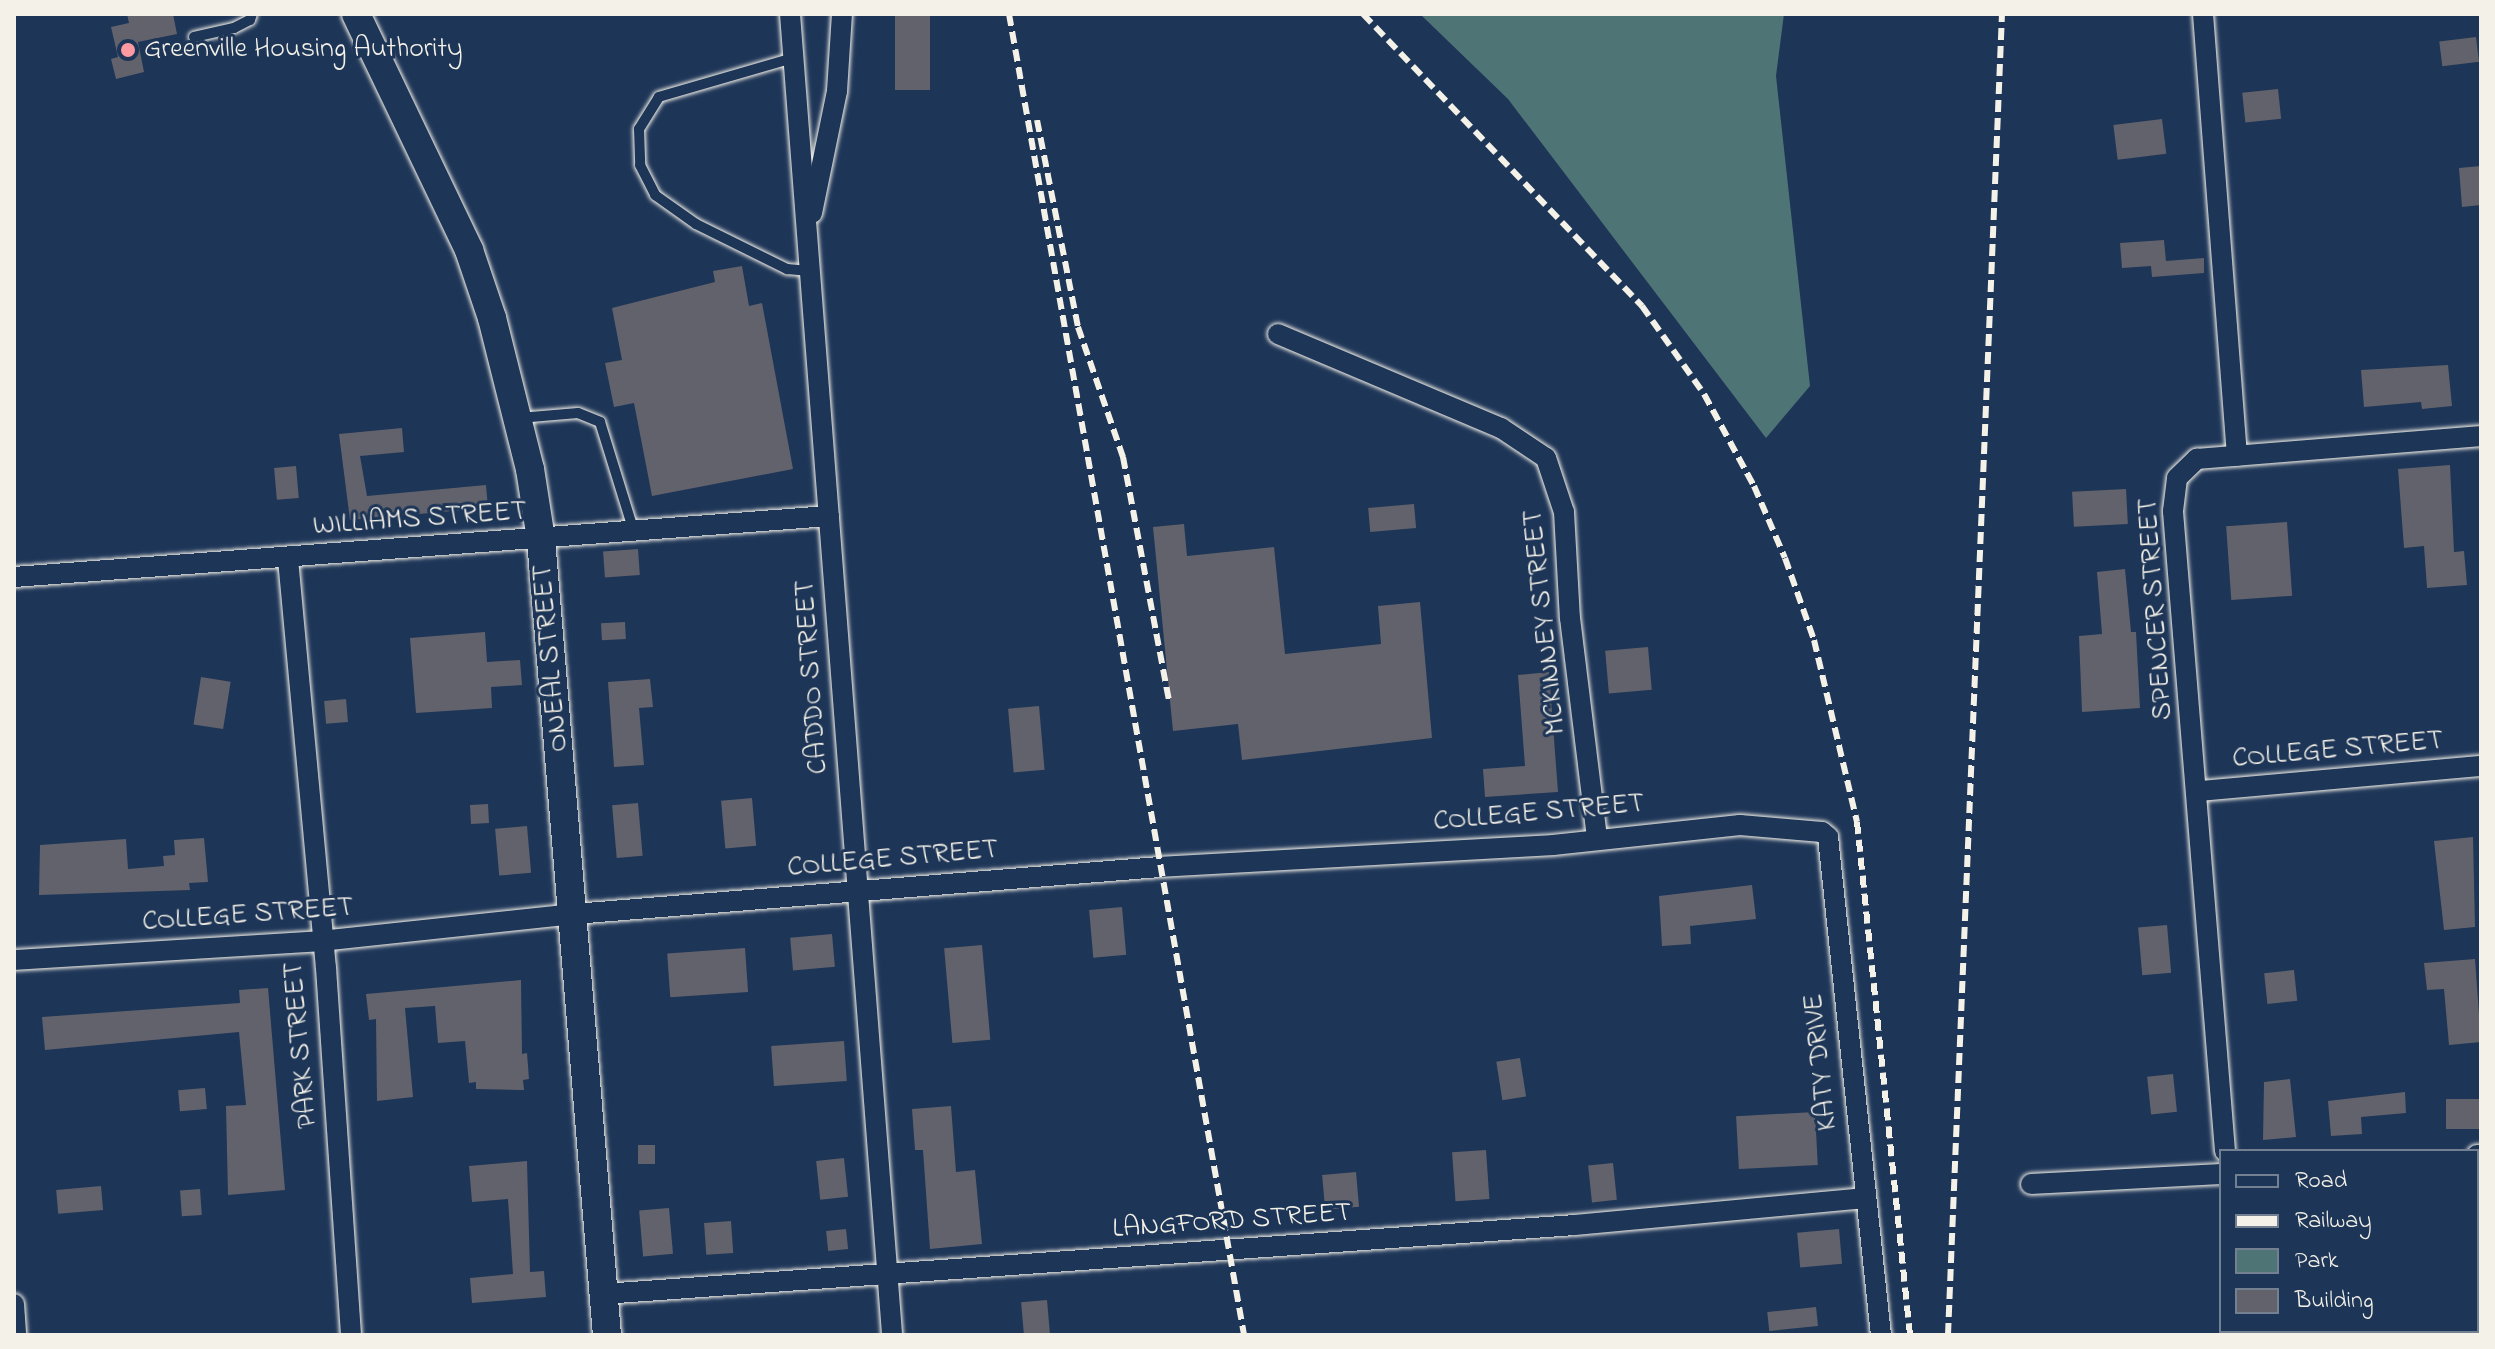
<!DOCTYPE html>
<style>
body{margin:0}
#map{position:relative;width:2495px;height:1349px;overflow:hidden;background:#1d3557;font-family:"Indie Flower",sans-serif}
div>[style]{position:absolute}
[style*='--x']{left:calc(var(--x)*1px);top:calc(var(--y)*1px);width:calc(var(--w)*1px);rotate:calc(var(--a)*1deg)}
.green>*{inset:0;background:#4f7475}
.building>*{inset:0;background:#62626c;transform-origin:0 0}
.roads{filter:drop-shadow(0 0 2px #f4f1e8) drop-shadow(0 0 2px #f4f1e8)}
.lane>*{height:10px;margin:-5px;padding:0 5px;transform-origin:5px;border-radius:5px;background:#1d3557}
.street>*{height:20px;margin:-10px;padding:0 10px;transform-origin:10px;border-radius:10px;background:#1d3557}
.secondary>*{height:28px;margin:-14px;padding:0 14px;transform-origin:14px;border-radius:14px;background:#1d3557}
.rail>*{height:6px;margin-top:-3px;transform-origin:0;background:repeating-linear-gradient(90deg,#f4f1e8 0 12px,transparent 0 18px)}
.dots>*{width:22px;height:22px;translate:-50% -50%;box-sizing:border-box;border:4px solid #1d3557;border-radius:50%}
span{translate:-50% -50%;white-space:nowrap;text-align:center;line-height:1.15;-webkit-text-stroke:6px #1d3557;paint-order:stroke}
.poi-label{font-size:28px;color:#f4f1e8}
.left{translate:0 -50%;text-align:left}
.street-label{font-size:28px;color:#f4f1e8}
.frame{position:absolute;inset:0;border:16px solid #f4f1e8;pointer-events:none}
.legend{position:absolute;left:2219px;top:1149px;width:260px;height:184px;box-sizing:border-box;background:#1d3557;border:2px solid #738091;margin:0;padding:10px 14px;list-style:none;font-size:24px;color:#f4f1e8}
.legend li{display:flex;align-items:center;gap:16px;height:40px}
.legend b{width:40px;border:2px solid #738091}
</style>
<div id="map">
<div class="green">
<i style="clip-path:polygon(1420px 14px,1784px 14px,1776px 76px,1810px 386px,1766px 438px,1508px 99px)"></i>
</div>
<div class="building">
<i style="clip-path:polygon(127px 14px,173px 14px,177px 34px,138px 42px,144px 72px,116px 79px,111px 59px,118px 57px,111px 27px,129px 23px)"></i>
<i style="left:895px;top:14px;width:35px;height:76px"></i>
<i style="left:2476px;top:37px;width:25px;height:37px;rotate:83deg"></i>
<i style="left:2278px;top:89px;width:30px;height:36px;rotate:84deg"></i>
<i style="left:2162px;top:119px;width:35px;height:49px;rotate:83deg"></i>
<i style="clip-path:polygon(2481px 166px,2481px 205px,2462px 207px,2459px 168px)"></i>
<i style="clip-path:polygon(2164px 240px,2166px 261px,2204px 258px,2204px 273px,2152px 277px,2151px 266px,2122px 268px,2120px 243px)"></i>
<i style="clip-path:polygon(742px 266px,749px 306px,762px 303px,793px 469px,652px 496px,634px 403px,614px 407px,605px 363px,622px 360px,612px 308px,715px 282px,713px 271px)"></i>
<i style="clip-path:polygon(2448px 365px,2452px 406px,2422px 409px,2421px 402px,2364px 407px,2361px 370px)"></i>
<i style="clip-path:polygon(402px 428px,404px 452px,360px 456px,367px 496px,486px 485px,488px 508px,350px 520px,339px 434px)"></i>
<i style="clip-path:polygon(2450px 465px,2454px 552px,2464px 551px,2467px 585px,2427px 588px,2424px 546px,2404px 548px,2398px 469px)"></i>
<i style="left:296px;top:466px;width:32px;height:22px;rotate:85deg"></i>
<i style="left:2126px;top:489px;width:35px;height:54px;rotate:87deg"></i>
<i style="left:1414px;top:504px;width:24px;height:46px;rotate:85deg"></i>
<i style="left:2287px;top:522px;width:74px;height:61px;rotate:86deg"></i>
<i style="clip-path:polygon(1184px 524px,1187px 556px,1274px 547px,1285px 654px,1381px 644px,1378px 606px,1420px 602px,1432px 738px,1242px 760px,1238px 724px,1173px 731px,1153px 527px)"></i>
<i style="left:638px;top:549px;width:26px;height:35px;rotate:86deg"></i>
<i style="clip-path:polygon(2125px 569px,2131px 632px,2136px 632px,2140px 708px,2082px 712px,2079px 636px,2102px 634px,2097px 572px)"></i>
<i style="left:625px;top:622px;width:17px;height:24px;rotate:87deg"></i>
<i style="clip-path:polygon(485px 632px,487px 662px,520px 660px,522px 685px,491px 687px,492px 708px,416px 713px,410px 638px)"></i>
<i style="left:1648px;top:647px;width:43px;height:43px;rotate:85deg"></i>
<i style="clip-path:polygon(1549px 672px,1558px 792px,1485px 797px,1483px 769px,1525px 766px,1518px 675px)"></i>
<i style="left:201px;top:677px;width:30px;height:48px;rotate:9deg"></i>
<i style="clip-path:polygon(650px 679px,653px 707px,639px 708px,644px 765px,614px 767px,608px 682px)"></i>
<i style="left:346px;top:699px;width:23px;height:22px;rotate:85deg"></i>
<i style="left:1039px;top:706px;width:64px;height:31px;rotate:85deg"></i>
<i style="left:752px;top:798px;width:48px;height:31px;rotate:85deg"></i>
<i style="left:638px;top:803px;width:53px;height:26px;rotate:85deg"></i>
<i style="left:488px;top:804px;width:19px;height:18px;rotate:87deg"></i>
<i style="left:527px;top:826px;width:47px;height:32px;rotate:85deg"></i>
<i style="clip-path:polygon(2473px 837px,2475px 927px,2444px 930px,2434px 841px)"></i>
<i style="clip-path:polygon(204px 838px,208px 882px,189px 883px,190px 890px,39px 895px,40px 845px,126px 839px,128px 869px,164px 866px,163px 856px,175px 855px,174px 840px)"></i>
<i style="clip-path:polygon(1752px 885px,1756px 919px,1690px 926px,1691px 944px,1662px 946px,1659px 896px)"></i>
<i style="left:1122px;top:907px;width:48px;height:33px;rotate:85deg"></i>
<i style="left:2167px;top:925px;width:48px;height:29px;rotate:85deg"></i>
<i style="left:832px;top:934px;width:33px;height:42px;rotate:85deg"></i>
<i style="left:982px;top:945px;width:95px;height:38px;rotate:85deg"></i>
<i style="left:745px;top:948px;width:44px;height:78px;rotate:86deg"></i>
<i style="clip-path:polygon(2475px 959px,2481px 1042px,2449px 1045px,2444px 989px,2427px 990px,2424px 963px)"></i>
<i style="left:2294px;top:970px;width:31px;height:30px;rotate:84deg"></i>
<i style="clip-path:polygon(521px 980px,522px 1054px,527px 1053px,529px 1079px,523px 1080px,524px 1090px,476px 1089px,476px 1082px,469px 1083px,465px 1041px,438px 1043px,435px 1006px,405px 1008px,413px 1097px,377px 1101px,376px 1019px,369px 1020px,366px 994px)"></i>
<i style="clip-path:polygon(268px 988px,285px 1190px,228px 1195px,226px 1106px,246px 1105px,239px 1032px,45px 1050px,42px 1017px,240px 1003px,239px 990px)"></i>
<i style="left:844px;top:1041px;width:40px;height:73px;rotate:86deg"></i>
<i style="left:1520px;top:1058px;width:39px;height:24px;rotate:81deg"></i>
<i style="left:2173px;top:1074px;width:38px;height:26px;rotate:84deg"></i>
<i style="clip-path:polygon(2290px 1079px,2296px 1137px,2263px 1140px,2264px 1082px)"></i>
<i style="left:205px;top:1088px;width:21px;height:27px;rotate:85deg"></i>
<i style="clip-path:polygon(2405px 1092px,2406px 1113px,2361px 1117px,2362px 1134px,2331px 1136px,2328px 1101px)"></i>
<i style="left:2481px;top:1099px;width:30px;height:35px;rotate:90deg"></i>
<i style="clip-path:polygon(951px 1106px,956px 1172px,975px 1170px,982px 1244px,930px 1249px,923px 1150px,915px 1150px,912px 1109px)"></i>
<i style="left:1815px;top:1112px;width:53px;height:79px;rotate:87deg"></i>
<i style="left:638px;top:1145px;width:17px;height:19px"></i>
<i style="left:1486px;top:1150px;width:49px;height:34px;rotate:86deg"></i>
<i style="left:844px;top:1158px;width:39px;height:28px;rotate:84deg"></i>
<i style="clip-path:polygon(527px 1161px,530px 1272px,544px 1271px,546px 1297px,472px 1303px,470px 1278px,513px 1274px,508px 1199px,472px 1202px,469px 1166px)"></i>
<i style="left:1613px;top:1163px;width:37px;height:25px;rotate:84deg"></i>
<i style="left:1356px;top:1172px;width:35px;height:34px;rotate:85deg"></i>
<i style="left:101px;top:1186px;width:24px;height:45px;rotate:85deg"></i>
<i style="left:200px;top:1189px;width:26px;height:20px;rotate:86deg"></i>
<i style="left:669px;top:1208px;width:46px;height:30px;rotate:85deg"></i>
<i style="left:731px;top:1221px;width:32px;height:27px;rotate:86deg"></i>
<i style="left:846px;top:1229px;width:20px;height:20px;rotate:84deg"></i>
<i style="left:1839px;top:1229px;width:35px;height:42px;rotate:85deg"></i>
<i style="left:1047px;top:1300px;width:35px;height:26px;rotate:85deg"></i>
<i style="left:1816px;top:1307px;width:19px;height:49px;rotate:84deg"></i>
</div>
<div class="roads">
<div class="lane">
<i style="--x:194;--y:37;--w:41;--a:-12.7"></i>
<i style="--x:234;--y:28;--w:18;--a:-27"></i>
<i style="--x:250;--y:20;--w:6;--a:-72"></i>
<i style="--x:793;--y:58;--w:140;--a:163.8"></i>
<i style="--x:659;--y:97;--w:38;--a:122"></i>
<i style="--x:639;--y:129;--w:36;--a:88"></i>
<i style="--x:640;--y:165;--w:34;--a:63"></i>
<i style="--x:655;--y:195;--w:50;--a:35.3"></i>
<i style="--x:696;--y:224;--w:102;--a:26.3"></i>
<i style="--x:787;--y:269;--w:23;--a:5"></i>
<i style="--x:519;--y:418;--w:59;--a:-4.8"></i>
<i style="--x:578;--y:413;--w:24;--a:22"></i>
<i style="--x:600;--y:422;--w:115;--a:72.8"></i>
</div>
<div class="street">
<i style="--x:790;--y:14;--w:1325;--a:85.58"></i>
<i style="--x:2203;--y:14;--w:443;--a:85.6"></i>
<i style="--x:812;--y:213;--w:125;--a:-78.4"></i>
<i style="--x:837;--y:91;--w:77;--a:-86.3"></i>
<i style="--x:1278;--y:334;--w:242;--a:22.9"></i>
<i style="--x:1501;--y:428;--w:54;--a:33.7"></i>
<i style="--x:1546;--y:458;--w:57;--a:71.6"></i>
<i style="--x:1564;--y:512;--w:106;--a:86.8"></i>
<i style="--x:1570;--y:618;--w:223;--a:83"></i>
<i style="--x:288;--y:559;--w:411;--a:84.7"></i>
<i style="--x:326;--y:968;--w:368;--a:86.1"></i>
<i style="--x:14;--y:577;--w:817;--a:-4.28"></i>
<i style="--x:2200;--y:791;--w:282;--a:-5.1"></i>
<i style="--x:14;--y:960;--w:308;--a:-3.5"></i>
<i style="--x:321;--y:941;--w:254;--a:-6.1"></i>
<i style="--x:574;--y:914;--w:587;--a:-4.59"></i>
<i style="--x:1159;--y:867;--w:395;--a:-3.2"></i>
<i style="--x:1553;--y:845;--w:188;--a:-6.1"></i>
<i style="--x:1740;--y:825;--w:82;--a:4.9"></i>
<i style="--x:1822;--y:832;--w:8;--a:40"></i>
<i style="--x:1828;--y:837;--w:501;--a:83.93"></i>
<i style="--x:2225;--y:1151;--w:642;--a:-94.65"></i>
<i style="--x:2173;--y:511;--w:33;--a:-83"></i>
<i style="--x:2177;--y:478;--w:28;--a:-44"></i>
<i style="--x:2197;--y:459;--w:285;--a:-4.6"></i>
<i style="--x:2477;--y:1155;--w:4;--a:0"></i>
<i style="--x:2031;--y:1184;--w:190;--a:-3"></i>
<i style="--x:603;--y:1294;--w:973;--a:-4.06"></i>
<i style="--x:1574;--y:1225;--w:291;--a:-5.3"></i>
<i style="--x:14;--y:1304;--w:31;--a:86"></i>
<i style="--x:2336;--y:1331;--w:4;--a:90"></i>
</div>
<div class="secondary">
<i style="--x:356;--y:14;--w:262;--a:64.4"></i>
<i style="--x:469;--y:250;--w:72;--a:71.3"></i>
<i style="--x:492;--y:318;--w:156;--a:75.9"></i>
<i style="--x:530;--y:469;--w:71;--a:81.1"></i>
<i style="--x:541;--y:539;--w:799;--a:85.26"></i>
</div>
</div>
<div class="rail">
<i style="--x:1009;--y:14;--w:1342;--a:79.91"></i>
<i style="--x:1363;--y:14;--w:404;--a:46.3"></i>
<i style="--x:1642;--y:306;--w:108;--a:54.8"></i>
<i style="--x:1704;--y:394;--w:105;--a:61.5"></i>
<i style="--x:1754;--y:486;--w:78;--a:66.7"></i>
<i style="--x:1785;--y:558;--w:87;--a:70.5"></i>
<i style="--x:1814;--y:640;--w:187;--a:76.7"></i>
<i style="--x:1857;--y:822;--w:516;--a:84.1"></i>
<i style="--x:1037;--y:120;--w:211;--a:78.8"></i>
<i style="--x:1078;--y:327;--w:138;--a:70.9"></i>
<i style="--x:1123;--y:457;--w:247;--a:79.3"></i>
<i style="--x:1948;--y:1335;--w:1322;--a:-87.66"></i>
</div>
<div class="dots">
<i style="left:128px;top:50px;background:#ff9aa2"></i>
</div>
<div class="poi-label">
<span class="left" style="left:144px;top:50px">Greenville Housing Authority</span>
</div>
<div class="street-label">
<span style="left:420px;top:520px;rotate:-4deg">WILLIAMS STREET</span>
<span style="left:2157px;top:609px;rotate:-94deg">SPENCER STREET</span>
<span style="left:1546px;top:622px;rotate:-96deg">MCKINNEY STREET</span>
<span style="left:552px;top:658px;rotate:-95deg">ONEAL STREET</span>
<span style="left:813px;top:677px;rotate:-94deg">CADDO STREET</span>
<span style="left:2338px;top:751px;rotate:-5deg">COLLEGE STREET</span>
<span style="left:1539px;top:814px;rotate:-5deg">COLLEGE STREET</span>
<span style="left:893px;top:860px;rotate:-5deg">COLLEGE STREET</span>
<span style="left:248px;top:916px;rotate:-4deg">COLLEGE STREET</span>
<span style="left:302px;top:1045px;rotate:-95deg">PARK STREET</span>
<span style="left:1822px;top:1062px;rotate:-96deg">KATY DRIVE</span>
<span style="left:1232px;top:1222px;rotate:-4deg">LANGFORD STREET</span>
</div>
<div class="frame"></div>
<ul class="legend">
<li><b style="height:10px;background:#1d3557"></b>Road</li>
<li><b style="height:10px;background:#f4f1e8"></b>Railway</li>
<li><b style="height:22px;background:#4f7475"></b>Park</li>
<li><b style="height:22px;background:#62626c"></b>Building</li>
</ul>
</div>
